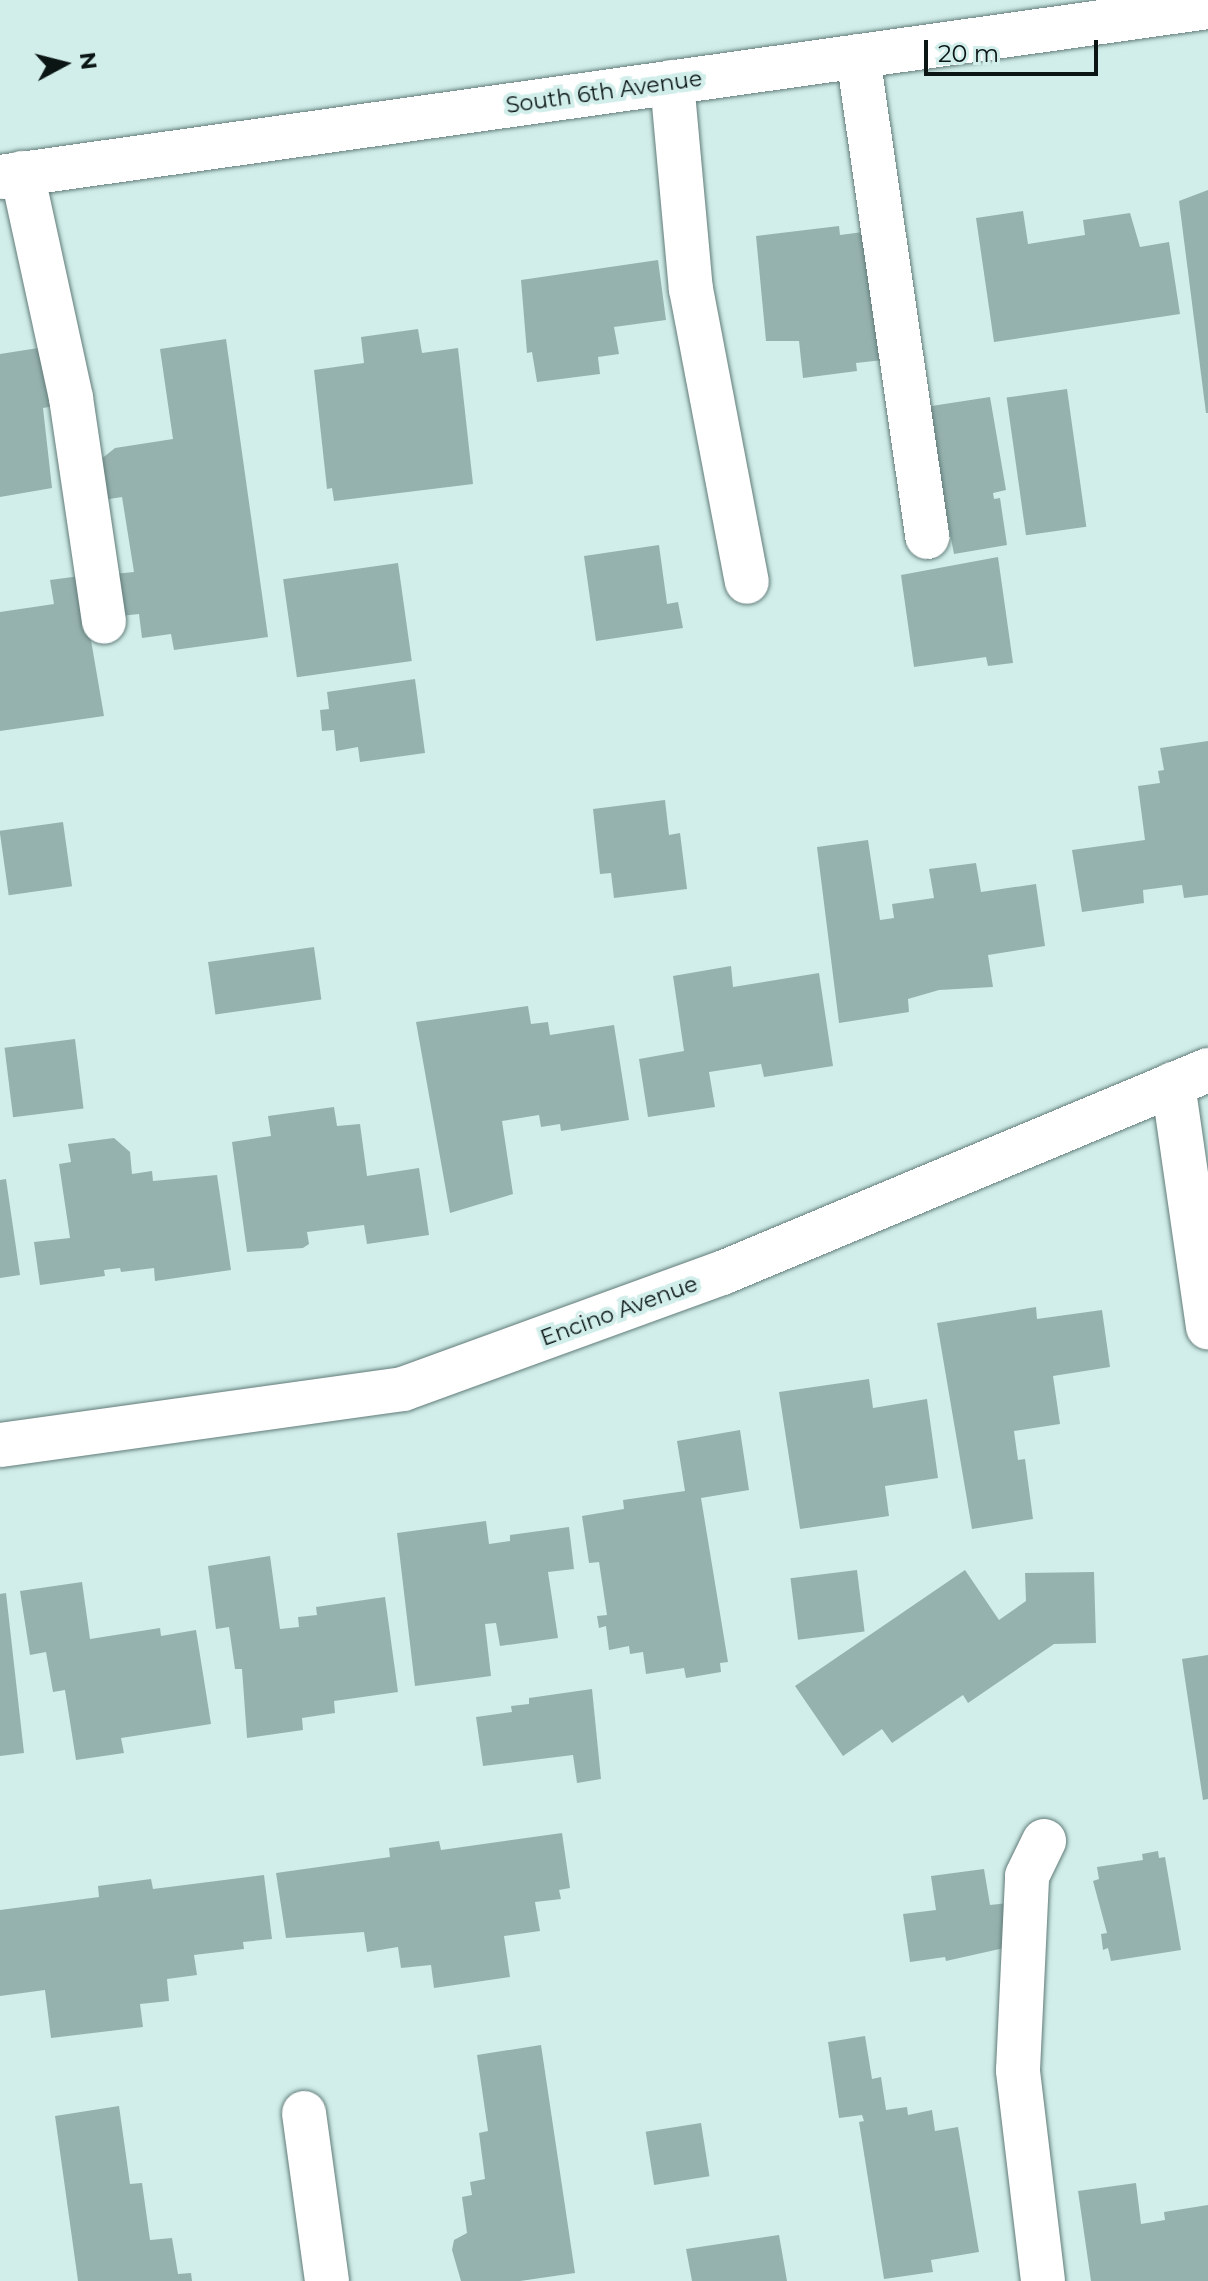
<!DOCTYPE html>
<style>
body{margin:0}
#map{position:relative;width:1208px;height:2281px;overflow:hidden;background:#d1eeea;font-family:Montserrat,sans-serif}
div>[style]{position:absolute}
[style*='--x']{left:calc(var(--x)*1px);top:calc(var(--y)*1px);width:calc(var(--w)*1px);rotate:calc(var(--a)*1deg)}
.building>*{inset:0;background:#96b2af;transform-origin:0 0}
.roads{filter:drop-shadow(0 0 2px #627c79) drop-shadow(0 0 2px #627c79)}
.minor>*{height:44px;margin:-22px;padding:0 22px;transform-origin:22px;border-radius:22px;background:#fff}
span{translate:-50% -50%;white-space:nowrap;text-align:center;line-height:1.15;-webkit-text-stroke:8px #d1eeea;paint-order:stroke}
.street-label{font-size:22px;color:#0a1514}
.north{position:absolute;left:24px;top:24px;width:80px;height:80px;-webkit-text-stroke:6px #d1eeea;paint-order:stroke;rotate:83deg;font-size:22px;font-weight:700;line-height:32px;text-align:center;color:#0a1514}
.north::after{content:'';display:block;margin:auto;width:28px;height:36px;background:#0a1514;clip-path:polygon(50% 0,100% 100%,50% 72%,0 100%)}
.scale{position:absolute;left:924px;top:40px;width:174px;height:36px;box-sizing:border-box;border:4px solid #0a1514;border-top:0;padding-left:10px;font-size:24px;line-height:28px;white-space:nowrap;color:#0a1514;-webkit-text-stroke:6px #d1eeea;paint-order:stroke}
</style>
<div id="map">
<div class="building">
<i style="clip-path:polygon(1208px 190px,1208px 413px,1206px 413px,1179px 201px)"></i>
<i style="clip-path:polygon(1023px 211px,1028px 244px,1085px 235px,1083px 220px,1130px 213px,1140px 247px,1169px 242px,1180px 314px,994px 342px,976px 218px)"></i>
<i style="clip-path:polygon(839px 226px,840px 235px,863px 232px,883px 360px,856px 363px,857px 371px,803px 378px,799px 341px,766px 341px,756px 236px)"></i>
<i style="clip-path:polygon(658px 260px,666px 320px,614px 327px,619px 354px,598px 357px,600px 374px,537px 382px,532px 352px,527px 353px,521px 280px)"></i>
<i style="clip-path:polygon(418px 329px,422px 353px,458px 348px,473px 484px,334px 501px,332px 488px,327px 489px,314px 370px,364px 363px,361px 337px)"></i>
<i style="clip-path:polygon(226px 339px,268px 637px,174px 650px,171px 634px,142px 638px,139px 614px,120px 616px,114px 574px,134px 572px,122px 497px,103px 500px,100px 460px,115px 448px,173px 439px,160px 349px)"></i>
<i style="clip-path:polygon(51px 346px,60px 405px,43px 408px,52px 488px,0 497px,0 354px)"></i>
<i style="left:1067px;top:389px;width:139px;height:61px;rotate:82deg"></i>
<i style="clip-path:polygon(990px 397px,1006px 490px,993px 493px,994px 499px,1000px 498px,1007px 545px,954px 554px,925px 407px)"></i>
<i style="clip-path:polygon(659px 545px,667px 604px,678px 602px,683px 628px,596px 641px,584px 556px)"></i>
<i style="clip-path:polygon(998px 557px,1013px 663px,988px 666px,986px 657px,914px 667px,901px 575px)"></i>
<i style="left:398px;top:563px;width:99px;height:116px;rotate:82deg"></i>
<i style="clip-path:polygon(80px 576px,104px 716px,0 731px,0 612px,54px 604px,50px 580px)"></i>
<i style="clip-path:polygon(415px 679px,425px 753px,360px 762px,358px 747px,336px 751px,334px 730px,322px 731px,320px 710px,329px 709px,327px 692px)"></i>
<i style="clip-path:polygon(1208px 741px,1208px 895px,1184px 898px,1182px 885px,1143px 890px,1144px 903px,1082px 912px,1072px 850px,1145px 840px,1138px 786px,1160px 783px,1158px 771px,1164px 770px,1160px 748px)"></i>
<i style="clip-path:polygon(665px 800px,669px 835px,680px 833px,687px 889px,614px 898px,611px 873px,600px 874px,593px 809px)"></i>
<i style="left:63px;top:822px;width:65px;height:64px;rotate:82deg"></i>
<i style="clip-path:polygon(868px 840px,880px 920px,894px 918px,892px 904px,934px 898px,929px 869px,976px 863px,981px 892px,1036px 884px,1045px 946px,988px 955px,993px 987px,939px 990px,908px 999px,909px 1012px,839px 1023px,817px 847px)"></i>
<i style="left:314px;top:947px;width:53px;height:107px;rotate:82deg"></i>
<i style="clip-path:polygon(731px 966px,733px 987px,819px 973px,833px 1066px,764px 1077px,761px 1064px,709px 1072px,715px 1107px,648px 1117px,639px 1059px,684px 1051px,673px 976px)"></i>
<i style="clip-path:polygon(528px 1006px,531px 1024px,548px 1022px,550px 1035px,614px 1025px,629px 1120px,561px 1131px,560px 1124px,541px 1127px,539px 1115px,502px 1121px,513px 1194px,450px 1213px,416px 1022px)"></i>
<i style="left:75px;top:1039px;width:70px;height:71px;rotate:83deg"></i>
<i style="clip-path:polygon(334px 1107px,337px 1126px,360px 1124px,367px 1176px,419px 1168px,429px 1235px,367px 1244px,364px 1225px,307px 1232px,309px 1244px,303px 1248px,247px 1252px,232px 1142px,271px 1136px,268px 1116px)"></i>
<i style="clip-path:polygon(114px 1138px,130px 1152px,132px 1174px,152px 1171px,153px 1181px,217px 1175px,231px 1270px,155px 1281px,154px 1268px,121px 1272px,120px 1268px,104px 1270px,105px 1276px,40px 1285px,34px 1242px,70px 1238px,59px 1164px,71px 1162px,68px 1144px)"></i>
<i style="clip-path:polygon(6px 1179px,20px 1275px,0 1278px,0 1180px)"></i>
<i style="clip-path:polygon(1036px 1307px,1037px 1319px,1102px 1310px,1110px 1367px,1053px 1376px,1060px 1424px,1014px 1431px,1018px 1460px,1025px 1459px,1033px 1519px,972px 1529px,937px 1323px)"></i>
<i style="clip-path:polygon(869px 1379px,873px 1408px,927px 1399px,938px 1478px,885px 1486px,889px 1516px,800px 1529px,779px 1392px)"></i>
<i style="clip-path:polygon(740px 1430px,749px 1490px,701px 1498px,728px 1662px,720px 1663px,721px 1672px,686px 1678px,684px 1668px,646px 1674px,643px 1652px,630px 1654px,629px 1646px,609px 1650px,606px 1626px,599px 1628px,597px 1616px,607px 1615px,599px 1562px,589px 1563px,582px 1516px,624px 1509px,623px 1500px,685px 1491px,677px 1441px)"></i>
<i style="clip-path:polygon(486px 1521px,489px 1544px,510px 1541px,510px 1535px,569px 1527px,574px 1569px,548px 1572px,558px 1638px,500px 1646px,496px 1623px,485px 1624px,491px 1676px,415px 1686px,397px 1533px)"></i>
<i style="clip-path:polygon(270px 1556px,280px 1629px,299px 1627px,298px 1617px,317px 1615px,316px 1607px,385px 1597px,398px 1692px,334px 1701px,335px 1713px,302px 1718px,303px 1730px,247px 1738px,242px 1669px,235px 1669px,229px 1627px,216px 1629px,208px 1566px)"></i>
<i style="left:857px;top:1570px;width:62px;height:67px;rotate:83deg"></i>
<i style="clip-path:polygon(965px 1570px,999px 1620px,1026px 1601px,1025px 1573px,1094px 1572px,1096px 1643px,1054px 1644px,968px 1703px,963px 1695px,892px 1743px,882px 1729px,843px 1756px,795px 1686px)"></i>
<i style="clip-path:polygon(82px 1582px,90px 1639px,160px 1628px,161px 1636px,196px 1630px,211px 1724px,121px 1738px,124px 1753px,76px 1760px,65px 1690px,53px 1692px,46px 1652px,30px 1655px,20px 1591px)"></i>
<i style="clip-path:polygon(6px 1593px,24px 1753px,0 1756px,0 1594px)"></i>
<i style="clip-path:polygon(1208px 1655px,1208px 1799px,1203px 1800px,1182px 1659px)"></i>
<i style="clip-path:polygon(592px 1689px,601px 1779px,577px 1783px,573px 1755px,483px 1766px,476px 1717px,512px 1712px,511px 1706px,529px 1704px,529px 1698px)"></i>
<i style="clip-path:polygon(562px 1833px,570px 1888px,559px 1890px,561px 1899px,535px 1902px,540px 1931px,504px 1936px,510px 1977px,434px 1988px,431px 1965px,401px 1968px,398px 1947px,367px 1952px,364px 1932px,286px 1938px,276px 1873px,390px 1857px,389px 1848px,439px 1841px,441px 1850px)"></i>
<i style="clip-path:polygon(1158px 1851px,1159px 1858px,1165px 1857px,1181px 1950px,1111px 1961px,1108px 1948px,1103px 1950px,1101px 1934px,1107px 1933px,1093px 1881px,1099px 1879px,1097px 1867px,1143px 1860px,1142px 1854px)"></i>
<i style="clip-path:polygon(984px 1869px,990px 1905px,1008px 1903px,1013px 1946px,946px 1961px,945px 1957px,910px 1962px,903px 1914px,936px 1910px,931px 1876px)"></i>
<i style="clip-path:polygon(264px 1875px,272px 1939px,243px 1942px,244px 1949px,194px 1955px,197px 1975px,167px 1979px,169px 2001px,140px 2004px,143px 2027px,51px 2038px,45px 1990px,0 1996px,0 1910px,99px 1897px,98px 1886px,151px 1879px,153px 1889px)"></i>
<i style="clip-path:polygon(865px 2036px,872px 2079px,881px 2077px,886px 2110px,907px 2107px,908px 2115px,932px 2110px,935px 2131px,958px 2127px,979px 2252px,931px 2260px,933px 2272px,884px 2279px,859px 2122px,864px 2121px,862px 2115px,839px 2118px,828px 2042px)"></i>
<i style="clip-path:polygon(541px 2045px,575px 2273px,520px 2281px,461px 2281px,452px 2250px,454px 2240px,467px 2233px,462px 2197px,472px 2195px,470px 2182px,485px 2179px,479px 2133px,488px 2131px,477px 2055px)"></i>
<i style="clip-path:polygon(119px 2106px,130px 2184px,142px 2183px,150px 2240px,172px 2238px,178px 2274px,191px 2273px,192px 2281px,78px 2281px,55px 2116px)"></i>
<i style="left:701px;top:2123px;width:54px;height:56px;rotate:81deg"></i>
<i style="clip-path:polygon(1136px 2183px,1141px 2224px,1165px 2220px,1164px 2212px,1208px 2205px,1208px 2281px,1091px 2281px,1078px 2191px)"></i>
<i style="clip-path:polygon(779px 2235px,787px 2281px,692px 2281px,686px 2249px)"></i>
</div>
<div class="roads">
<div class="minor">
<i style="--x:858;--y:56;--w:486;--a:81.8"></i>
<i style="--x:672;--y:82;--w:208;--a:84.8"></i>
<i style="--x:691;--y:289;--w:298;--a:79.2"></i>
<i style="--x:22;--y:173;--w:230;--a:77.7"></i>
<i style="--x:71;--y:398;--w:226;--a:81.6"></i>
<i style="--x:0;--y:177;--w:1220;--a:-8.01"></i>
<i style="--x:1173;--y:1084;--w:246;--a:81.8"></i>
<i style="--x:0;--y:1445;--w:407;--a:-7.9"></i>
<i style="--x:403;--y:1389;--w:339;--a:-20"></i>
<i style="--x:722;--y:1273;--w:527;--a:-22.67"></i>
<i style="--x:304;--y:2113;--w:170;--a:82.2"></i>
<i style="--x:1043;--y:2281;--w:212;--a:-96.8"></i>
<i style="--x:1018;--y:2070;--w:194;--a:-87.3"></i>
<i style="--x:1027;--y:1876;--w:39;--a:-64"></i>
</div>
</div>
<div class="street-label">
<span style="left:604px;top:92px;rotate:-8deg">South 6th Avenue</span>
<span style="left:619px;top:1311px;rotate:-20deg">Encino Avenue</span>
</div>
<div class="north">N</div>
<div class="scale">20 m</div>
</div>
